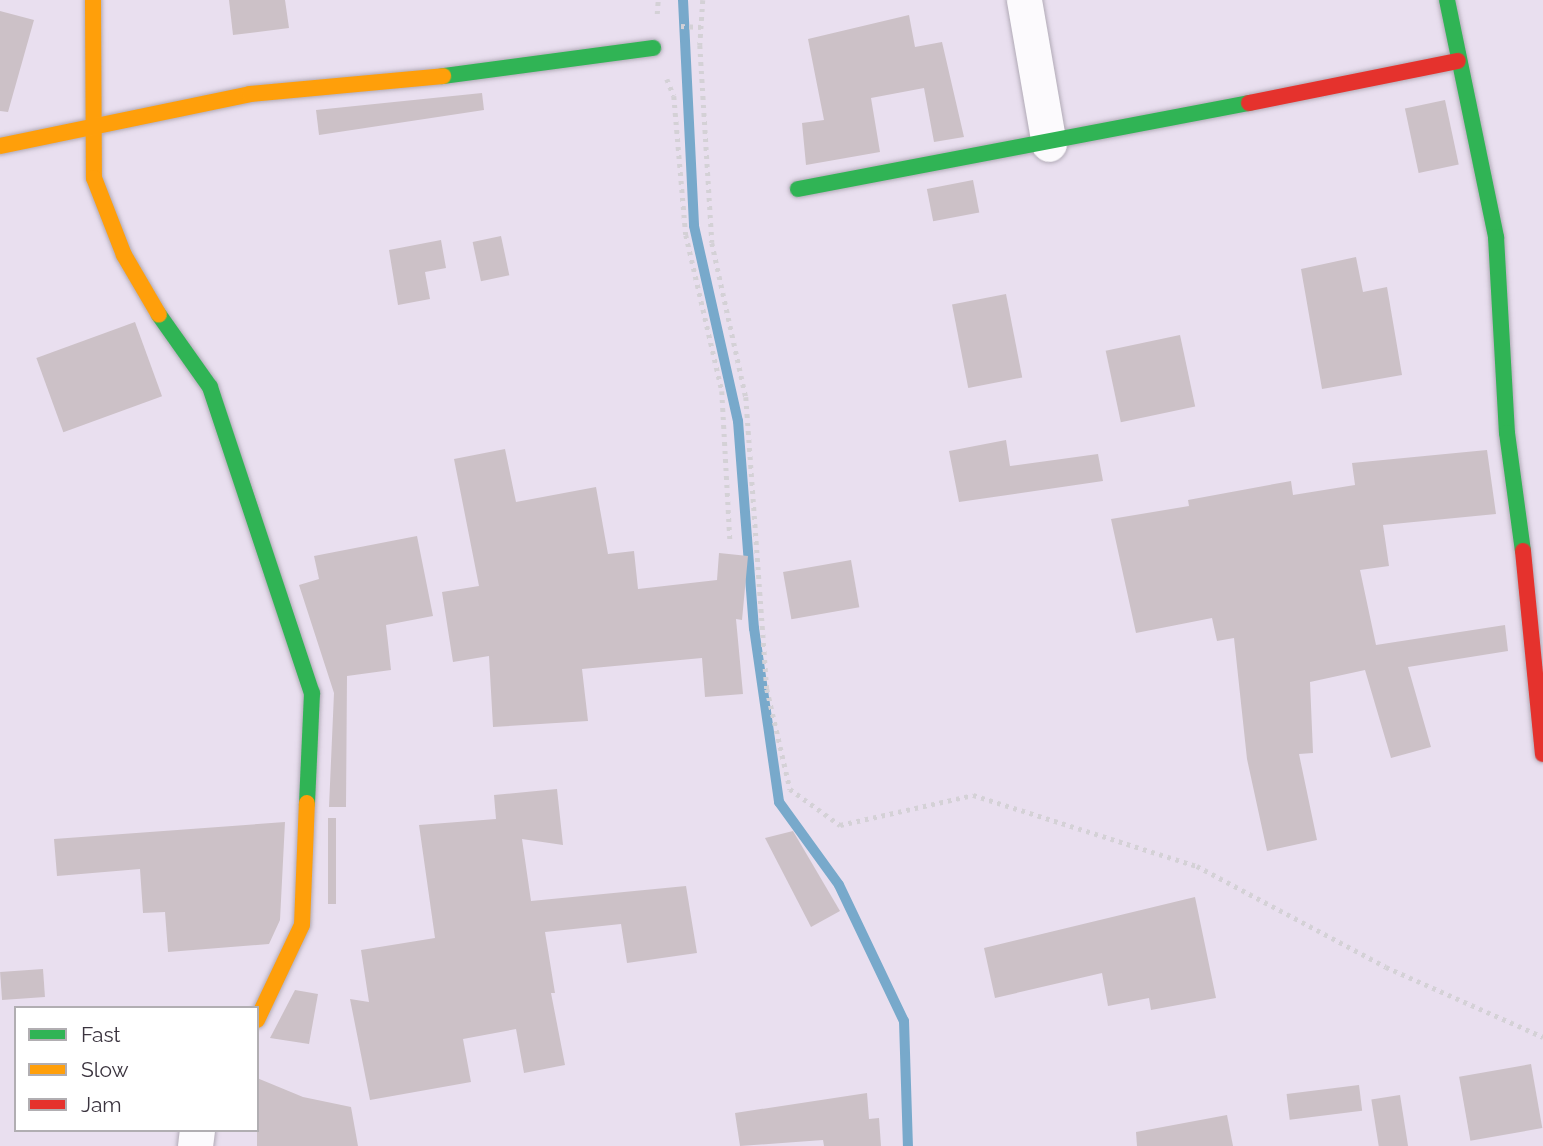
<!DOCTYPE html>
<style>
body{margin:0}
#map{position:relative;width:1543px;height:1146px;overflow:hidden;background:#e9dfef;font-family:Raleway,sans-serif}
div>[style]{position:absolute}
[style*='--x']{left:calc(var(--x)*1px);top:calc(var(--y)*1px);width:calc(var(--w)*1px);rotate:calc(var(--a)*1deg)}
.stream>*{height:10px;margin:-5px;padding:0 5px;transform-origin:5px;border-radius:5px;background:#78a9cb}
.building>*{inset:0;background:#ccc1c7;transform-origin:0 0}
.path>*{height:4.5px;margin-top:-2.25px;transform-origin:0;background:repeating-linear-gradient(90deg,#d4d1d6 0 3.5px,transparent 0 8.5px)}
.roads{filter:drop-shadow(0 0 2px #b1aab6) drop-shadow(0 0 2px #b1aab6)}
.street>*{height:35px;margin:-17.5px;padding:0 17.5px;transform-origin:17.5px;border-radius:17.5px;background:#fcfafd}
.fast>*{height:16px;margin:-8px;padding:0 8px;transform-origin:8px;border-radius:8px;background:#30b455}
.slow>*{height:16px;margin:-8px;padding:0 8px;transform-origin:8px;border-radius:8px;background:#ff9f0a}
.jam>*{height:16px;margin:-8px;padding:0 8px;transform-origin:8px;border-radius:8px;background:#e5322d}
span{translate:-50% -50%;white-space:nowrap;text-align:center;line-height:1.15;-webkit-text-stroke:5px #fff;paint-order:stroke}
.legend{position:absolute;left:14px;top:1006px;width:245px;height:126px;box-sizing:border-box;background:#fff;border:2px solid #b1aeb2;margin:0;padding:9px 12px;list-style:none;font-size:21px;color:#3b343f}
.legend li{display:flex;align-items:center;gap:14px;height:35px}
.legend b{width:35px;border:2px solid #b1aeb2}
</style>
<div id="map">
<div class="stream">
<i style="--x:683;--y:0;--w:226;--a:87.2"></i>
<i style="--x:694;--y:226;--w:200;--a:77.3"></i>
<i style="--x:738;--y:421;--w:208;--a:85.6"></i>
<i style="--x:754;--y:628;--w:176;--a:81.8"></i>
<i style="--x:779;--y:802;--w:102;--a:54.1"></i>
<i style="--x:839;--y:885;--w:151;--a:64.5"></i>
<i style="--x:904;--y:1021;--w:125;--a:88.2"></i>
</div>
<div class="building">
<i style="clip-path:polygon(229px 0,285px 0,289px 28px,233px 35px)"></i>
<i style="clip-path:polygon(0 11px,34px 20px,8px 112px,0 111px)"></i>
<i style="clip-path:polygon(909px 15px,915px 47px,942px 42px,964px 137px,934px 142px,924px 88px,871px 98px,880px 152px,806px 165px,802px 123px,824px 120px,808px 39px)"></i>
<i style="clip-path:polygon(482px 93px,484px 110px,319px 135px,316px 110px)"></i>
<i style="left:1445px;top:100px;width:66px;height:41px;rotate:78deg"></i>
<i style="left:973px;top:180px;width:33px;height:47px;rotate:79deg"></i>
<i style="left:501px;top:236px;width:40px;height:29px;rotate:78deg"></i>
<i style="clip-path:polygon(441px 240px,446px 268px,425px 272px,430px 299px,398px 305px,389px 250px)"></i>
<i style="clip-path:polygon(1356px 257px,1363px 292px,1387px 287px,1402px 375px,1322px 389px,1301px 269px)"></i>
<i style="left:1006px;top:294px;width:85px;height:55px;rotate:79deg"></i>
<i style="left:135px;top:322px;width:79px;height:105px;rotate:70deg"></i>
<i style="left:1180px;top:335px;width:73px;height:76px;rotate:78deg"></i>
<i style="clip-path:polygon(1006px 440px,1010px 466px,1098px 454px,1103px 481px,959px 502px,949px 451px)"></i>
<i style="clip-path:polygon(505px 449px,516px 502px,596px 487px,608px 554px,634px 551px,638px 589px,717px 580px,719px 553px,748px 556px,742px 620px,736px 619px,743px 694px,705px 697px,702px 658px,582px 669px,588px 721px,493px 727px,489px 656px,453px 662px,442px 592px,479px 586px,454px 459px)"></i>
<i style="clip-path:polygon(1487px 450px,1496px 514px,1383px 525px,1389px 566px,1360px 570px,1376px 645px,1505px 625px,1508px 651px,1408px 667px,1431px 747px,1391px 758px,1365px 670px,1310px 682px,1313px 753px,1299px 754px,1317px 840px,1267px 851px,1247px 759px,1234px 638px,1217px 641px,1212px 618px,1136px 633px,1111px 519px,1189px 506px,1188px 500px,1291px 481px,1293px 495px,1355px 485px,1352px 463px)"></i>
<i style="clip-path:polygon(417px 536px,433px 616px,386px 625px,391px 670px,347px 676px,346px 807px,329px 807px,334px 693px,299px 585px,319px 579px,314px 556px)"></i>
<i style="left:851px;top:560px;width:48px;height:69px;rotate:80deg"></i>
<i style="clip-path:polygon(557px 789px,563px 845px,522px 839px,531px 901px,686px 886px,697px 953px,627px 963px,621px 924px,545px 932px,555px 993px,551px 993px,565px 1065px,524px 1073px,516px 1029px,463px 1039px,471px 1082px,370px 1100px,350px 999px,369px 1002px,361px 950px,435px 938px,419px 825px,496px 819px,494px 795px)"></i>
<i style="left:328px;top:818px;width:8px;height:86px"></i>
<i style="clip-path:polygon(285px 822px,280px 920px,269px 944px,168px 952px,165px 912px,143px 913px,140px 869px,57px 876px,54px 839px)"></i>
<i style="clip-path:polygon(793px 831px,840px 911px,811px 927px,765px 838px)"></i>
<i style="clip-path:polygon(1195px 897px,1216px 998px,1151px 1010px,1149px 998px,1108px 1006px,1102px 973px,995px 998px,984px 948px)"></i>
<i style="left:43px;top:969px;width:28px;height:43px;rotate:86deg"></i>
<i style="clip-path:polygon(295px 990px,318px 994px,309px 1044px,270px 1038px)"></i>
<i style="left:1531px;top:1064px;width:65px;height:73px;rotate:80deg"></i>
<i style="clip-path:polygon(257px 1078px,303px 1097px,351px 1107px,358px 1146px,257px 1146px)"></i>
<i style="left:1359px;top:1085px;width:26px;height:73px;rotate:83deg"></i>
<i style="clip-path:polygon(867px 1093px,869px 1119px,879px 1118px,881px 1146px,824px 1146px,823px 1140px,740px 1146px,735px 1113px)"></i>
<i style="left:1400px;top:1095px;width:52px;height:29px;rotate:81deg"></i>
<i style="clip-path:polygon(1227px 1115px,1233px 1146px,1137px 1146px,1136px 1132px)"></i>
</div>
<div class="path">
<i style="--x:703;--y:0;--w:45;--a:93.8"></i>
<i style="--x:700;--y:45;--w:198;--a:86.5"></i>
<i style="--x:712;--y:243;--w:158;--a:77.6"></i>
<i style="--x:746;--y:397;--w:293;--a:85.9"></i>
<i style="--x:767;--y:689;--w:103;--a:77"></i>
<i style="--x:790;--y:789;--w:62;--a:35.8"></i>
<i style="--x:840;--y:825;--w:136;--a:-12.7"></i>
<i style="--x:973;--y:795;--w:235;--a:17.6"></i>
<i style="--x:1197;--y:866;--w:214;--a:28.1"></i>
<i style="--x:1386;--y:967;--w:172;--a:24"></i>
<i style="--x:657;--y:14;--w:14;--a:-86"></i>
<i style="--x:681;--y:26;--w:20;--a:3"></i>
<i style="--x:667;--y:79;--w:18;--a:68"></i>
<i style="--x:674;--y:96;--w:140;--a:85.1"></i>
<i style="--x:686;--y:235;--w:160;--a:77"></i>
<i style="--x:722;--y:391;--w:150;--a:86.9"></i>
</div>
<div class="roads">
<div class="street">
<i style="--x:1024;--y:0;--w:146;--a:80.2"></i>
<i style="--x:195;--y:1146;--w:16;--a:-83"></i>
</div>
<div class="fast">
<i style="--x:1447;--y:0;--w:242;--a:78.3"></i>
<i style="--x:1496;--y:237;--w:196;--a:86.8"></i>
<i style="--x:1507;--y:433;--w:119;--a:82.3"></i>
<i style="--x:443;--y:76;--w:212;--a:-7.6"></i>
<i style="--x:798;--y:189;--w:459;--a:-10.8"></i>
<i style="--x:159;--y:315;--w:88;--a:54.7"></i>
<i style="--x:210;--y:387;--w:323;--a:71.6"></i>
<i style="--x:312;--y:693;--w:110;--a:92.6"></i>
</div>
<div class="slow">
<i style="--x:93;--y:0;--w:178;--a:89.7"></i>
<i style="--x:94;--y:178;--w:83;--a:68.7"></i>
<i style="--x:124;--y:255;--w:69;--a:59.7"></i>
<i style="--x:0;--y:146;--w:255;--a:-11.7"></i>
<i style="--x:250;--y:94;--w:194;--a:-5.3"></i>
<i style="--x:257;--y:1020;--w:105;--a:-64.7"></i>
<i style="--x:302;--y:925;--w:122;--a:-87.7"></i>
</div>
<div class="jam">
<i style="--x:1249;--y:103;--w:213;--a:-11.4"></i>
<i style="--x:1523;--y:551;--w:204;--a:84.4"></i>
</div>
</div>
<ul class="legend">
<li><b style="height:9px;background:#30b455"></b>Fast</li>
<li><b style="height:9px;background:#ff9f0a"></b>Slow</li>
<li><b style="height:9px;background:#e5322d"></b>Jam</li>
</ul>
</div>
